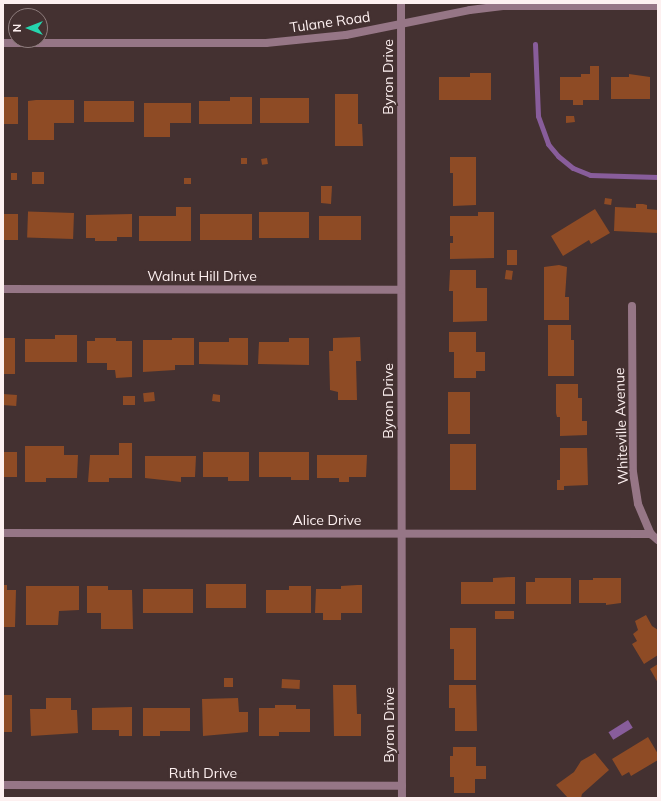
<!DOCTYPE html>
<style>
body{margin:0}
#map{position:relative;width:661px;height:801px;overflow:hidden;background:#443131;font-family:Mulish,sans-serif}
div>[style]{position:absolute}
[style*='--x']{left:calc(var(--x)*1px);top:calc(var(--y)*1px);width:calc(var(--w)*1px);rotate:calc(var(--a)*1deg)}
.water>*{inset:0;background:#885d9b;transform-origin:0 0}
.stream>*{height:5px;margin:-2.5px;padding:0 2.5px;transform-origin:2.5px;border-radius:2.5px;background:#885d9b}
.building>*{inset:0;background:#8e4b25;transform-origin:0 0}
.street>*{height:8px;margin:-4px;padding:0 4px;transform-origin:4px;border-radius:4px;background:#967686}
span{translate:-50% -50%;white-space:nowrap;text-align:center;line-height:1.15;-webkit-text-stroke:4px #443131;paint-order:stroke}
.street-label{font-size:14px;color:#fdf0f0}
.frame{position:absolute;inset:0;border:4px solid #fdf0f0;pointer-events:none}
.north{position:absolute;left:8px;top:8px;width:40px;height:40px;box-sizing:border-box;background:#443131;border:1px solid #8e7d7d;border-radius:50%;rotate:270deg;font-size:11px;font-weight:700;line-height:16px;text-align:center;color:#fdf0f0}
.north::after{content:'';display:block;margin:auto;width:14px;height:18px;background:#25d5ae;clip-path:polygon(50% 0,100% 100%,50% 72%,0 100%)}
</style>
<div id="map">
<div class="water">
<i style="left:628px;top:720px;width:9px;height:23px;rotate:58deg"></i>
</div>
<div class="stream">
<i style="--x:535;--y:44;--w:72;--a:87.6"></i>
<i style="--x:538;--y:116;--w:30;--a:70"></i>
<i style="--x:548;--y:144;--w:16;--a:50"></i>
<i style="--x:558;--y:156;--w:19;--a:39"></i>
<i style="--x:573;--y:168;--w:18;--a:22"></i>
<i style="--x:590;--y:175;--w:68;--a:1.7"></i>
</div>
<div class="building">
<i style="clip-path:polygon(590px 66px,599px 66px,599px 100px,583px 100px,583px 105px,573px 105px,573px 100px,560px 100px,560px 77px,581px 77px,581px 74px,590px 74px)"></i>
<i style="clip-path:polygon(470px 73px,491px 73px,491px 100px,439px 100px,439px 77px,470px 77px)"></i>
<i style="clip-path:polygon(629px 74px,650px 77px,650px 99px,611px 99px,611px 77px,629px 77px)"></i>
<i style="clip-path:polygon(335px 94px,358px 94px,358px 124px,362px 124px,363px 146px,335px 146px)"></i>
<i style="left:3px;top:97px;width:15px;height:27px"></i>
<i style="clip-path:polygon(230px 97px,252px 97px,252px 124px,199px 124px,199px 101px,230px 101px)"></i>
<i style="left:260px;top:98px;width:49px;height:25px"></i>
<i style="clip-path:polygon(36px 100px,74px 100px,74px 123px,54px 123px,54px 140px,28px 140px,28px 101px)"></i>
<i style="left:84px;top:101px;width:50px;height:21px"></i>
<i style="clip-path:polygon(144px 103px,191px 103px,191px 123px,170px 123px,170px 137px,144px 137px)"></i>
<i style="clip-path:polygon(566px 116px,574px 116px,575px 122px,566px 123px)"></i>
<i style="clip-path:polygon(450px 157px,476px 157px,476px 205px,453px 206px,453px 173px,450px 173px)"></i>
<i style="left:241px;top:158px;width:6px;height:6px"></i>
<i style="left:267px;top:158px;width:6px;height:6px;rotate:81deg"></i>
<i style="left:32px;top:172px;width:12px;height:12px"></i>
<i style="left:11px;top:173px;width:6px;height:7px"></i>
<i style="left:184px;top:178px;width:7px;height:6px"></i>
<i style="clip-path:polygon(321px 186px,332px 186px,331px 204px,321px 203px)"></i>
<i style="left:605px;top:198px;width:7px;height:6px;rotate:8deg"></i>
<i style="clip-path:polygon(636px 204px,643px 204px,647px 205px,647px 209px,658px 210px,658px 233px,614px 231px,615px 207px,636px 208px)"></i>
<i style="clip-path:polygon(176px 207px,191px 207px,191px 241px,139px 241px,139px 216px,176px 216px)"></i>
<i style="clip-path:polygon(595px 209px,610px 233px,591px 244px,589px 240px,563px 256px,551px 236px)"></i>
<i style="left:259px;top:212px;width:50px;height:26px"></i>
<i style="clip-path:polygon(478px 212px,494px 212px,494px 258px,450px 259px,450px 243px,453px 243px,453px 236px,450px 236px,450px 216px,478px 216px)"></i>
<i style="left:74px;top:213px;width:26px;height:46px;rotate:92deg"></i>
<i style="left:3px;top:214px;width:15px;height:26px"></i>
<i style="clip-path:polygon(132px 214px,132px 237px,117px 237px,117px 241px,95px 241px,95px 238px,86px 238px,86px 215px)"></i>
<i style="left:200px;top:214px;width:52px;height:26px"></i>
<i style="left:319px;top:216px;width:42px;height:24px"></i>
<i style="left:507px;top:250px;width:10px;height:15px"></i>
<i style="clip-path:polygon(559px 265px,567px 267px,565px 297px,569px 297px,569px 320px,544px 320px,544px 267px)"></i>
<i style="clip-path:polygon(450px 270px,476px 270px,476px 288px,487px 288px,487px 321px,453px 322px,453px 291px,449px 291px)"></i>
<i style="left:506px;top:270px;width:7px;height:9px;rotate:8deg"></i>
<i style="clip-path:polygon(548px 325px,571px 325px,571px 340px,574px 340px,574px 376px,548px 376px)"></i>
<i style="clip-path:polygon(449px 332px,476px 332px,476px 352px,485px 352px,485px 371px,476px 371px,476px 378px,454px 378px,454px 352px,449px 352px)"></i>
<i style="clip-path:polygon(55px 335px,77px 335px,77px 362px,25px 362px,25px 339px,55px 339px)"></i>
<i style="clip-path:polygon(360px 337px,361px 361px,356px 361px,357px 400px,338px 400px,338px 392px,330px 390px,329px 351px,333px 351px,333px 338px)"></i>
<i style="left:3px;top:338px;width:12px;height:36px"></i>
<i style="clip-path:polygon(95px 338px,116px 338px,116px 341px,132px 341px,132px 377px,116px 378px,115px 370px,107px 370px,107px 363px,87px 363px,87px 341px,95px 341px)"></i>
<i style="clip-path:polygon(172px 338px,194px 338px,194px 365px,175px 365px,175px 370px,143px 372px,143px 340px,172px 340px)"></i>
<i style="clip-path:polygon(229px 338px,248px 338px,248px 365px,199px 364px,199px 342px,229px 342px)"></i>
<i style="clip-path:polygon(289px 338px,309px 338px,309px 365px,258px 364px,259px 342px,289px 342px)"></i>
<i style="clip-path:polygon(556px 384px,578px 384px,578px 398px,582px 398px,582px 421px,587px 421px,587px 435px,560px 436px,560px 417px,557px 417px,556px 413px)"></i>
<i style="left:154px;top:392px;width:9px;height:11px;rotate:84deg"></i>
<i style="left:470px;top:392px;width:42px;height:22px;rotate:90deg"></i>
<i style="left:3px;top:394px;width:14px;height:11px;rotate:4deg"></i>
<i style="clip-path:polygon(213px 394px,220px 395px,220px 402px,212px 401px)"></i>
<i style="left:123px;top:396px;width:12px;height:9px"></i>
<i style="clip-path:polygon(119px 443px,132px 443px,132px 478px,109px 478px,109px 482px,88px 482px,90px 455px,119px 455px)"></i>
<i style="left:450px;top:444px;width:26px;height:46px"></i>
<i style="clip-path:polygon(25px 446px,64px 446px,64px 455px,78px 455px,77px 478px,46px 478px,46px 482px,25px 482px)"></i>
<i style="clip-path:polygon(560px 448px,587px 448px,588px 485px,564px 486px,564px 490px,557px 490px,557px 480px,560px 480px)"></i>
<i style="left:3px;top:452px;width:14px;height:25px"></i>
<i style="clip-path:polygon(203px 452px,249px 452px,249px 481px,228px 481px,228px 477px,203px 477px)"></i>
<i style="clip-path:polygon(259px 452px,309px 452px,309px 480px,291px 480px,291px 477px,259px 477px)"></i>
<i style="clip-path:polygon(317px 455px,367px 455px,366px 477px,349px 477px,349px 482px,339px 482px,339px 478px,317px 478px)"></i>
<i style="clip-path:polygon(145px 456px,196px 456px,195px 477px,181px 477px,181px 482px,145px 478px)"></i>
<i style="clip-path:polygon(511px 577px,515px 577px,515px 604px,461px 604px,461px 582px,493px 582px,493px 578px)"></i>
<i style="clip-path:polygon(535px 578px,571px 578px,571px 604px,526px 604px,526px 582px,535px 582px)"></i>
<i style="clip-path:polygon(593px 578px,621px 578px,621px 603px,606px 605px,606px 603px,579px 603px,579px 580px,593px 580px)"></i>
<i style="left:206px;top:584px;width:40px;height:24px"></i>
<i style="clip-path:polygon(3px 585px,7px 585px,7px 590px,16px 590px,15px 627px,3px 627px)"></i>
<i style="clip-path:polygon(357px 585px,362px 585px,362px 613px,341px 613px,341px 620px,323px 620px,323px 613px,315px 613px,316px 589px,341px 589px,341px 586px)"></i>
<i style="clip-path:polygon(26px 586px,79px 586px,79px 610px,59px 611px,58px 625px,26px 625px)"></i>
<i style="clip-path:polygon(87px 586px,108px 586px,108px 590px,132px 590px,133px 629px,101px 629px,101px 613px,87px 613px)"></i>
<i style="clip-path:polygon(289px 586px,311px 586px,311px 613px,266px 613px,266px 590px,289px 590px)"></i>
<i style="left:143px;top:589px;width:50px;height:24px"></i>
<i style="left:495px;top:611px;width:19px;height:8px"></i>
<i style="clip-path:polygon(646px 615px,652px 626px,658px 630px,658px 655px,644px 664px,632px 644px,637px 641px,633px 634px,638px 630px,635px 621px)"></i>
<i style="clip-path:polygon(450px 628px,476px 628px,476px 680px,454px 680px,454px 649px,450px 649px)"></i>
<i style="clip-path:polygon(658px 664px,658px 683px,650px 669px)"></i>
<i style="left:224px;top:678px;width:9px;height:9px"></i>
<i style="left:282px;top:679px;width:18px;height:9px;rotate:3deg"></i>
<i style="clip-path:polygon(333px 685px,356px 685px,357px 714px,361px 714px,361px 736px,334px 736px)"></i>
<i style="clip-path:polygon(449px 685px,476px 685px,477px 731px,455px 731px,455px 708px,449px 708px)"></i>
<i style="left:3px;top:695px;width:9px;height:37px"></i>
<i style="clip-path:polygon(46px 698px,71px 698px,71px 710px,77px 710px,78px 733px,31px 736px,30px 709px,46px 709px)"></i>
<i style="clip-path:polygon(238px 698px,239px 712px,248px 712px,248px 732px,203px 736px,202px 699px)"></i>
<i style="clip-path:polygon(275px 705px,296px 705px,296px 709px,310px 709px,310px 732px,279px 732px,279px 736px,259px 736px,259px 708px,275px 708px)"></i>
<i style="clip-path:polygon(132px 707px,132px 736px,119px 736px,119px 730px,92px 730px,92px 708px)"></i>
<i style="clip-path:polygon(143px 708px,190px 708px,190px 731px,160px 731px,160px 736px,143px 736px)"></i>
<i style="clip-path:polygon(648px 737px,658px 754px,658px 760px,631px 776px,629px 772px,622px 776px,612px 759px)"></i>
<i style="clip-path:polygon(453px 747px,476px 747px,476px 766px,486px 766px,486px 779px,475px 779px,475px 793px,454px 793px,454px 777px,450px 777px,450px 756px,453px 756px)"></i>
<i style="clip-path:polygon(595px 753px,609px 770px,582px 794px,581px 798px,568px 798px,556px 785px,574px 772px,581px 761px)"></i>
</div>
<div class="street">
<i style="--x:401;--y:3;--w:795;--a:89.93"></i>
<i style="--x:3;--y:43;--w:263;--a:0"></i>
<i style="--x:266;--y:43;--w:80;--a:-5.7"></i>
<i style="--x:346;--y:35;--w:126;--a:-11.4"></i>
<i style="--x:470;--y:10;--w:33;--a:-7"></i>
<i style="--x:503;--y:6;--w:155;--a:0"></i>
<i style="--x:3;--y:289;--w:398;--a:0.1"></i>
<i style="--x:632;--y:306;--w:166;--a:89.7"></i>
<i style="--x:633;--y:472;--w:32;--a:81"></i>
<i style="--x:638;--y:504;--w:33;--a:67"></i>
<i style="--x:651;--y:534;--w:9;--a:41"></i>
<i style="--x:3;--y:533;--w:648;--a:0.09"></i>
<i style="--x:3;--y:785;--w:399;--a:0.1"></i>
</div>
<div class="street-label">
<span style="left:330px;top:22px;rotate:-8deg">Tulane Road</span>
<span style="left:388px;top:77px;rotate:-90deg">Byron Drive</span>
<span style="left:202px;top:276px">Walnut Hill Drive</span>
<span style="left:388px;top:401px;rotate:-90deg">Byron Drive</span>
<span style="left:621px;top:426px;rotate:-92deg">Whiteville Avenue</span>
<span style="left:327px;top:520px">Alice Drive</span>
<span style="left:389px;top:725px;rotate:-90deg">Byron Drive</span>
<span style="left:203px;top:773px">Ruth Drive</span>
</div>
<div class="frame"></div>
<div class="north">N</div>
</div>
